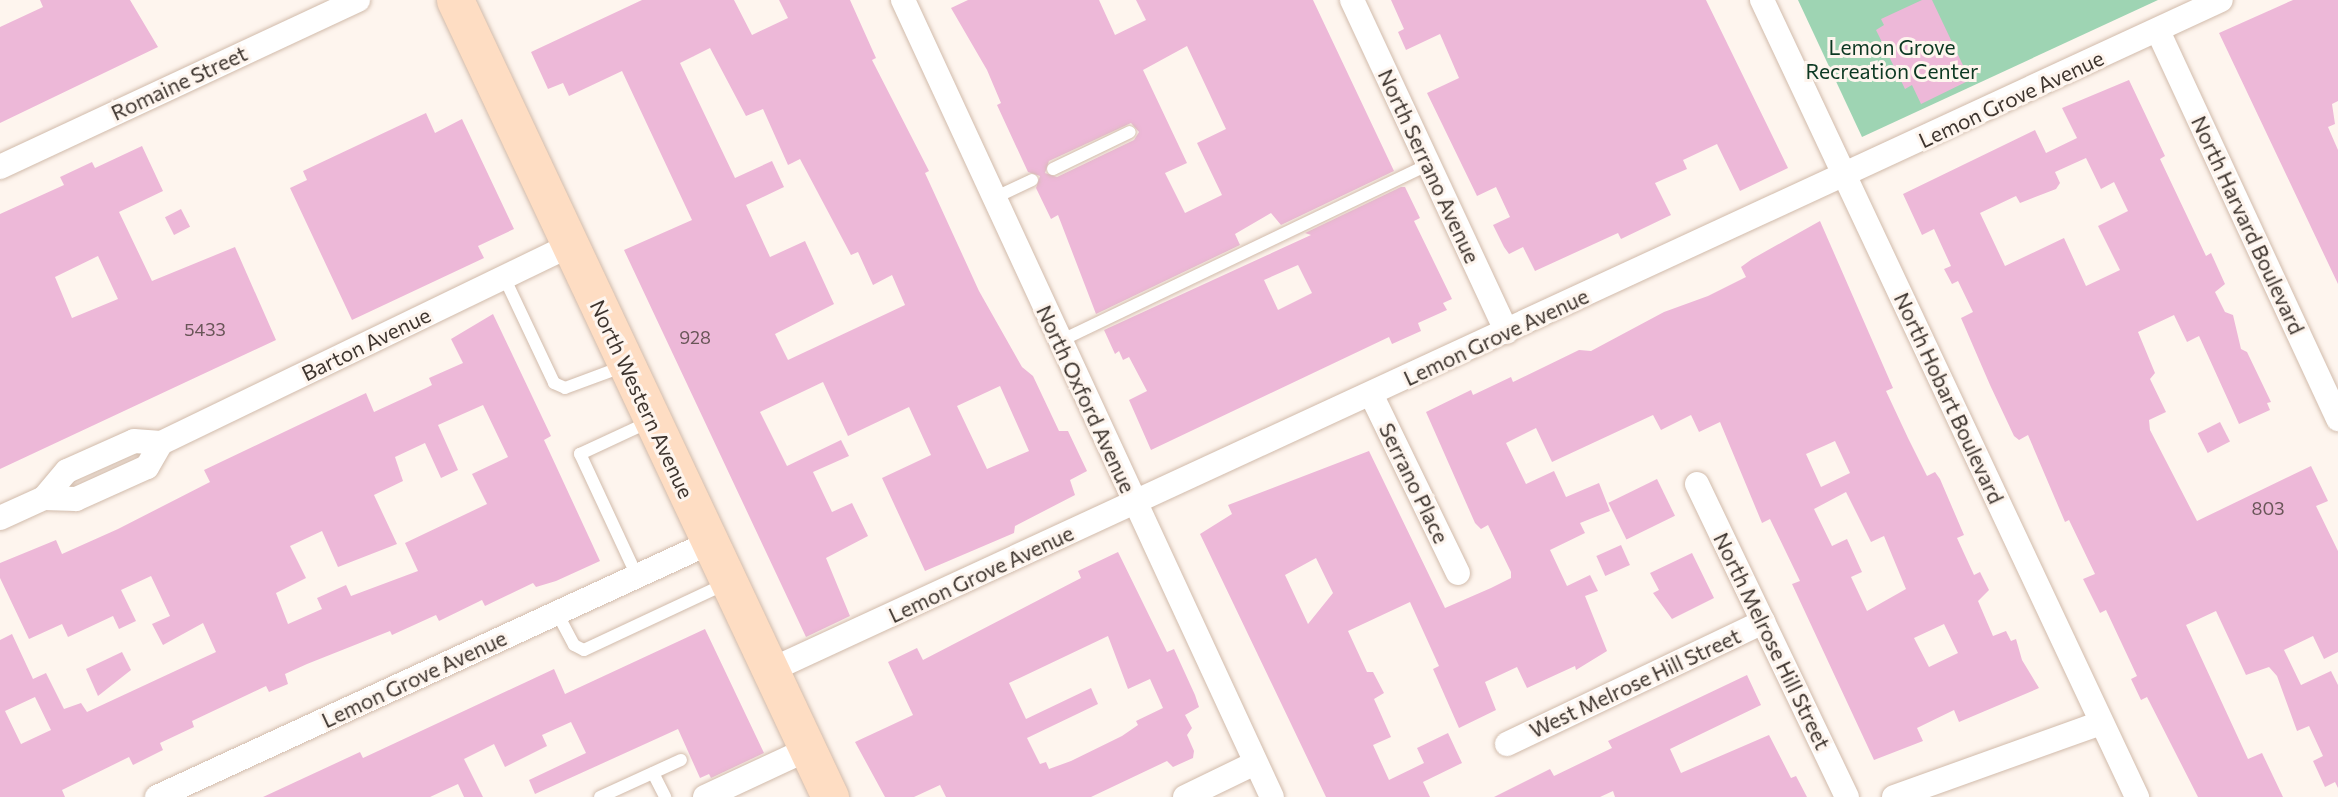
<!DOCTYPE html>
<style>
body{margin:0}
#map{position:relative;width:2338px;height:797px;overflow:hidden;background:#fef5ee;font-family:Commissioner,sans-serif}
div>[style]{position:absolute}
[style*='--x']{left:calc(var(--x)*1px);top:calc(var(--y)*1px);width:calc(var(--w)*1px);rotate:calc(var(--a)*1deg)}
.green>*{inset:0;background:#9ed4b3}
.building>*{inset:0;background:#edb8d8;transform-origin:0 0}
.roads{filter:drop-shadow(0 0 2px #d1bbab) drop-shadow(0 0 2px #d1bbab)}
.lane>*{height:12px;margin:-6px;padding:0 6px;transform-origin:6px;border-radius:6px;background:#fff}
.street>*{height:24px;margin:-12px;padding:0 12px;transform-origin:12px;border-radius:12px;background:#fff}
.primary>*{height:37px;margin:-18.5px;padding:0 18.5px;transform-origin:18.5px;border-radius:18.5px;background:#feddc3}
span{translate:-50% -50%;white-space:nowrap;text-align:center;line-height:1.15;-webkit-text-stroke:6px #fef5ee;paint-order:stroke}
.number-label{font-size:18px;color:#695558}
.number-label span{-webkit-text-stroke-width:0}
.park-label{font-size:21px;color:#0c3822}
.street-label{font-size:21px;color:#3d342e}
</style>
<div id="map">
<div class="green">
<i style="clip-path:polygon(1798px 0,2158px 0,1862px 137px)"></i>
</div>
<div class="building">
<i style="clip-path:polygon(40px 0,130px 0,158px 47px,0 123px,0 27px,43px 7px)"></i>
<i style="clip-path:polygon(evenodd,642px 0,734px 0,752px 35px,788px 18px,779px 0,850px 0,876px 58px,872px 60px,929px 171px,925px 173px,979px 291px,1022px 367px,1033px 376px,1059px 431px,1068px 431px,1087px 471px,1070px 480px,1075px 495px,1015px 526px,1014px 533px,925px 571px,882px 478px,931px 455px,909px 407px,848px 436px,823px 382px,760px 412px,787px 466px,841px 440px,849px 456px,813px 472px,832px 512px,852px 503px,868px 536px,826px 558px,850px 616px,806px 637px,624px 250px,692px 220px,622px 71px,569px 96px,563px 83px,548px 89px,531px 52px,642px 0,710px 48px,746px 116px,763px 109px,788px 165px,800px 159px,851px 255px,858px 252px,873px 285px,892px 275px,905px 305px,788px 360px,775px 334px,834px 304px,805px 241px,770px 257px,746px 205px,784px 187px,772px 161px,735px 178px,680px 63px,710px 48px,642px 0,1000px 386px,1029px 451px,987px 469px,957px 406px,1000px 386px)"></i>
<i style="clip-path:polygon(evenodd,968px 0,1099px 0,1115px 35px,1146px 20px,1136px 0,1313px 0,1394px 171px,1281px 225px,1271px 213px,1235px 234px,1240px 245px,1096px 314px,1058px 215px,1051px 219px,1036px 188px,1040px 176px,1028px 172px,997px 105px,1001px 103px,987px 70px,951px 8px,968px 0,1187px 46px,1226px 129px,1197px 143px,1222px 195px,1185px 213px,1165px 173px,1187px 163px,1143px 70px,1187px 46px,968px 0,1131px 123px,1139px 132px,1134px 140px,1057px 177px,1045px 173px,1049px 161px,1131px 123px)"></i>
<i style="clip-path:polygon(1391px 0,1706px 0,1788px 168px,1740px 191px,1717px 144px,1683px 160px,1687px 169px,1655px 183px,1671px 215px,1621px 239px,1618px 233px,1535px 271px,1523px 247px,1509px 254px,1504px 247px,1493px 225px,1510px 217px,1496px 187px,1477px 196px,1427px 93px,1459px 78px,1440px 34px,1406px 50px,1398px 32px,1404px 29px)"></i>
<i style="clip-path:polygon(1922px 0,1932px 0,1970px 80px,1921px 104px,1912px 85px,1905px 89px,1876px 30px,1884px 25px,1881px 19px)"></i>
<i style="clip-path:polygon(2293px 0,2338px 0,2338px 101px,2332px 104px,2335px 124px,2328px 127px,2338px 150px,2338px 284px,2219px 33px)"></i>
<i style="clip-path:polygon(evenodd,2129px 80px,2165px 156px,2160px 159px,2206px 256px,2211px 253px,2225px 284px,2215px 292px,2225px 312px,2233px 315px,2241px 349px,2247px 352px,2271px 402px,2267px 403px,2270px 410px,2239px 424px,2199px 336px,2187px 342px,2174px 315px,2138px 332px,2155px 373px,2150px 379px,2166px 412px,2149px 420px,2150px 430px,2197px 521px,2311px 466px,2328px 501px,2316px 506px,2338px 551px,2338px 652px,2324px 659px,2313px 636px,2284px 650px,2301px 685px,2331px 671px,2338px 685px,2338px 788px,2335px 782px,2325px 787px,2313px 761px,2323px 756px,2309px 726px,2297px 731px,2277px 676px,2269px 667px,2246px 675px,2216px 611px,2186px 625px,2248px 759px,2262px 753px,2283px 797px,2198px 797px,2147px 697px,2141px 700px,2131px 679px,2137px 676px,2106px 610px,2100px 613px,2083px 579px,2095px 574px,2069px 520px,2065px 522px,2028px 435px,2019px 440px,2014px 436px,1990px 385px,1961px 318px,1973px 312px,1958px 281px,1952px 284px,1944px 269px,1951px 266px,1934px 229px,1922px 235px,1903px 194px,2035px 130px,2046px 153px,2077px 138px,2062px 108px,2129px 80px,2086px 158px,2101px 189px,2114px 182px,2128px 211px,2098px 226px,2120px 270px,2086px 286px,2064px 238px,2005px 266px,1980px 213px,2016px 196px,2020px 203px,2056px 189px,2060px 183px,2055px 172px,2086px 158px)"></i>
<i style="clip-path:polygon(426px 113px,435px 133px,462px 119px,514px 229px,478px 246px,484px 258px,352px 320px,290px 188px,307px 180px,303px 171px)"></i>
<i style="clip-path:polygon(evenodd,142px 146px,163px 191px,119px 212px,152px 281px,235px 247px,276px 340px,0 469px,0 214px,64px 185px,60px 177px,92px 162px,95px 168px,142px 146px,98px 256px,118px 299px,72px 318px,55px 277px,98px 256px)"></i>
<i style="clip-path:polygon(evenodd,1401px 187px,1405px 187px,1420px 218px,1414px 221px,1452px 299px,1443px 303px,1447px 310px,1418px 323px,1421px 331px,1392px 344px,1389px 337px,1151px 450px,1129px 400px,1147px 391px,1129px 357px,1123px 360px,1119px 351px,1115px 354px,1104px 330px,1311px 235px,1305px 233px,1401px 187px,1298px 265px,1312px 293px,1278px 310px,1264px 280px,1298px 265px)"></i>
<i style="left:181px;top:209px;width:20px;height:18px;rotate:63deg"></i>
<i style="clip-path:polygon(evenodd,1820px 221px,1893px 388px,1886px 391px,1908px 438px,1927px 476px,1935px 472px,1940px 479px,1964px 535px,1957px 538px,1974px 575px,1980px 572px,1989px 590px,1978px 601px,1993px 636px,2006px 631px,2011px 641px,2016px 639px,2022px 660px,2039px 688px,1959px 722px,1954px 710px,1917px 728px,1923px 741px,1874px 760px,1792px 584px,1800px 581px,1770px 519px,1762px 523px,1720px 422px,1699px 432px,1691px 415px,1661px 430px,1653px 415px,1552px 462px,1536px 428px,1506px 443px,1526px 484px,1554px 471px,1566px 497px,1599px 483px,1610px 511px,1580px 523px,1585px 533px,1550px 550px,1567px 586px,1590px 575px,1598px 591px,1585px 596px,1607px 651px,1576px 670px,1575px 666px,1527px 688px,1517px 667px,1485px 682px,1496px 710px,1459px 728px,1433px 669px,1439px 666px,1410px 602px,1348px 631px,1367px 672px,1373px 672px,1384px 693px,1374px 699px,1391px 737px,1373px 745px,1389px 780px,1424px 763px,1417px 748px,1448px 733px,1462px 763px,1423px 782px,1430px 797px,1326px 797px,1200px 534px,1232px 514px,1228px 505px,1369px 451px,1445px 608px,1491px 588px,1511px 578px,1511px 572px,1488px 525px,1481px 529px,1475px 523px,1426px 412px,1471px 390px,1473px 395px,1511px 377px,1513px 382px,1579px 350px,1591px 351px,1664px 312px,1708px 296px,1746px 277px,1741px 267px,1752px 259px,1820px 221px,1835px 441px,1850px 473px,1821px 487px,1806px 454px,1835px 441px,1820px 221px,1846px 492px,1871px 542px,1884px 536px,1906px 589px,1867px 611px,1851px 577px,1862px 572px,1847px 539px,1832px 546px,1814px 509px,1846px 492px,1820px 221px,1316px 558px,1333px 593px,1308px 624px,1285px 575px,1316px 558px,1820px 221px,1944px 624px,1958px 653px,1929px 667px,1914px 638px,1944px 624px)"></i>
<i style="clip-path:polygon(evenodd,493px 314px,551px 436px,544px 440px,600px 561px,556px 581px,536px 587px,533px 583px,485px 606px,482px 600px,439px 621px,436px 615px,392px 635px,390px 631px,307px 664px,285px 674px,288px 684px,269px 692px,266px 686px,192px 721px,194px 727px,160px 743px,163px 750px,133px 765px,129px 757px,62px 790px,65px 797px,0 797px,0 640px,12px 634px,33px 679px,46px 673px,64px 709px,81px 703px,87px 712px,216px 652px,203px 623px,163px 645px,152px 624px,170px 616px,151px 576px,121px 590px,136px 621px,119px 629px,113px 616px,68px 637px,62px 624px,29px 639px,0 578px,0 563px,56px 540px,62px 554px,118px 529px,210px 482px,204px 470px,366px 393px,374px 412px,426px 388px,432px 385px,429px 378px,463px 363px,451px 339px,493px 314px,483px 405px,508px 457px,472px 474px,487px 504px,405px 543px,418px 571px,351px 596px,346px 585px,317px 598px,322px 609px,288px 624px,276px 593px,306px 578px,290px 546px,322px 531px,338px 567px,397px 544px,374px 495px,403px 481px,395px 457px,425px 443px,441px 478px,458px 470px,438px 425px,483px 405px,493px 314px,35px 697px,51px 730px,21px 744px,5px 711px,35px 697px)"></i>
<i style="left:2220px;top:422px;width:22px;height:25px;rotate:63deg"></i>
<i style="left:1657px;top:479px;width:41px;height:54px;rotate:64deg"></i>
<i style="left:1621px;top:545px;width:22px;height:27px;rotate:66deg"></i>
<i style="clip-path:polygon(evenodd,1118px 552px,1167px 652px,1174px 649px,1195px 695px,1199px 707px,1185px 715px,1192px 728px,1187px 735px,1194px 751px,1193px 758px,1173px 767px,1167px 761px,1091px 797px,946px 797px,940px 785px,914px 797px,885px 797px,855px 742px,913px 715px,888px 662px,917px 648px,923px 660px,1081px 578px,1078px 571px,1118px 552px,1108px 636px,1128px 689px,1150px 679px,1163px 708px,1136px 721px,1138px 725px,1122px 736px,1071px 761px,1049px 769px,1046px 762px,1040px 764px,1027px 738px,1098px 704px,1091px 688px,1026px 719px,1009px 683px,1108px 636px)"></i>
<i style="clip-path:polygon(1692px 553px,1714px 598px,1672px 619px,1653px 593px,1659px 590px,1650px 573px)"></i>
<i style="clip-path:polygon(705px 629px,764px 753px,711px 778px,709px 774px,700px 778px,678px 729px,535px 794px,529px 780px,586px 753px,571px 722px,542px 735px,547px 746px,505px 767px,494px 744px,464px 759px,483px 797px,464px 797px,458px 784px,430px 797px,263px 797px,360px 752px,363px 758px,554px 669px,565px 694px)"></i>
<i style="clip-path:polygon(122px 652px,131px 670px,98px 696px,86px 669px)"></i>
<i style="clip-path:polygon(1747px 675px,1761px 705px,1670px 749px,1681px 773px,1769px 735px,1791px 778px,1796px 776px,1807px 797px,1615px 797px,1613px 791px,1600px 797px,1494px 797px,1550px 769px,1554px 776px,1612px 748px,1608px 741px)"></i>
</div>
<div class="roads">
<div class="lane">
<i style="--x:1053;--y:169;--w:85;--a:-25.7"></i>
<i style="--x:994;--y:198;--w:42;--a:-25.3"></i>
<i style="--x:504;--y:277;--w:117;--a:64.7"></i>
<i style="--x:554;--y:383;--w:12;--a:24"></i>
<i style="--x:565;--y:388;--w:63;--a:-20.4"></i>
<i style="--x:1060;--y:341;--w:409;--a:-25.6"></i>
<i style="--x:637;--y:576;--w:135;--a:-115"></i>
<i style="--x:580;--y:454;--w:78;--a:-24.9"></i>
<i style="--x:557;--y:613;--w:36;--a:62"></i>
<i style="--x:574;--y:645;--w:11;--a:27"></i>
<i style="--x:584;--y:650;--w:158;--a:-25.1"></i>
<i style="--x:653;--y:773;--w:27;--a:63"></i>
<i style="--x:600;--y:797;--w:89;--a:-24.6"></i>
</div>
<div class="street">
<i style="--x:903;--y:0;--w:878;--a:65.16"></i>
<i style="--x:1352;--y:0;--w:366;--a:65"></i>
<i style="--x:1762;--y:0;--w:881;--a:64.8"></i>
<i style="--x:2158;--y:31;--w:428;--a:65.1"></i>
<i style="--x:0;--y:167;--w:395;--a:-25"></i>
<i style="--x:1371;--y:394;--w:199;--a:64.1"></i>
<i style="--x:161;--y:443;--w:28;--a:120"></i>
<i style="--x:147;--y:467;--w:78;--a:155.7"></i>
<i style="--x:76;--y:499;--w:32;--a:-178"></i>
<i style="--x:44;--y:498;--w:35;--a:-50"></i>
<i style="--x:67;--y:471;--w:73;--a:-24.1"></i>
<i style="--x:134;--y:441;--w:27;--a:4"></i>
<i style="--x:161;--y:443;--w:454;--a:-25.8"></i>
<i style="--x:1697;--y:484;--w:347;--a:64.4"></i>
<i style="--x:0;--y:518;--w:48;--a:-24.4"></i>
<i style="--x:771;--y:670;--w:1597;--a:-24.8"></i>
<i style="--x:1507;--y:744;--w:284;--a:-25.5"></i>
<i style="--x:157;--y:797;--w:608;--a:-24.71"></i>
<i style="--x:705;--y:797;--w:114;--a:-25"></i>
<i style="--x:1185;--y:797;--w:78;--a:-25.9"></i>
<i style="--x:1894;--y:797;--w:220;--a:-19.7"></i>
</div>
<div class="primary">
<i style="--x:455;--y:0;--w:881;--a:64.8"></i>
</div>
</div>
<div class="number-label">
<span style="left:205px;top:329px">5433</span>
<span style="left:695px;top:337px">928</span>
<span style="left:2268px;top:508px">803</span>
</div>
<div class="park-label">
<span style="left:1892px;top:59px">Lemon Grove<br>Recreation Center</span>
</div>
<div class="street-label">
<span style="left:179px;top:83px;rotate:-25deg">Romaine Street</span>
<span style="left:2011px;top:99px;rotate:-25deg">Lemon Grove Avenue</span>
<span style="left:1429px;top:166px;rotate:65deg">North Serrano Avenue</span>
<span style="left:2248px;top:225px;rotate:65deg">North Harvard Boulevard</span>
<span style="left:1496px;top:337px;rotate:-25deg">Lemon Grove Avenue</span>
<span style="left:366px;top:344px;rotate:-26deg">Barton Avenue</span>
<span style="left:1949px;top:398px;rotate:65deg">North Hobart Boulevard</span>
<span style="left:642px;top:399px;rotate:65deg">North Western Avenue</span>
<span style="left:1086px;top:399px;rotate:65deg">North Oxford Avenue</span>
<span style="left:1414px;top:483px;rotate:64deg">Serrano Place</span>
<span style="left:981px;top:574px;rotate:-25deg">Lemon Grove Avenue</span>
<span style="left:1772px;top:641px;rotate:64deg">North Melrose Hill Street</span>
<span style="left:414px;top:679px;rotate:-25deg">Lemon Grove Avenue</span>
<span style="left:1635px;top:683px;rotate:-25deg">West Melrose Hill Street</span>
</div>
</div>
